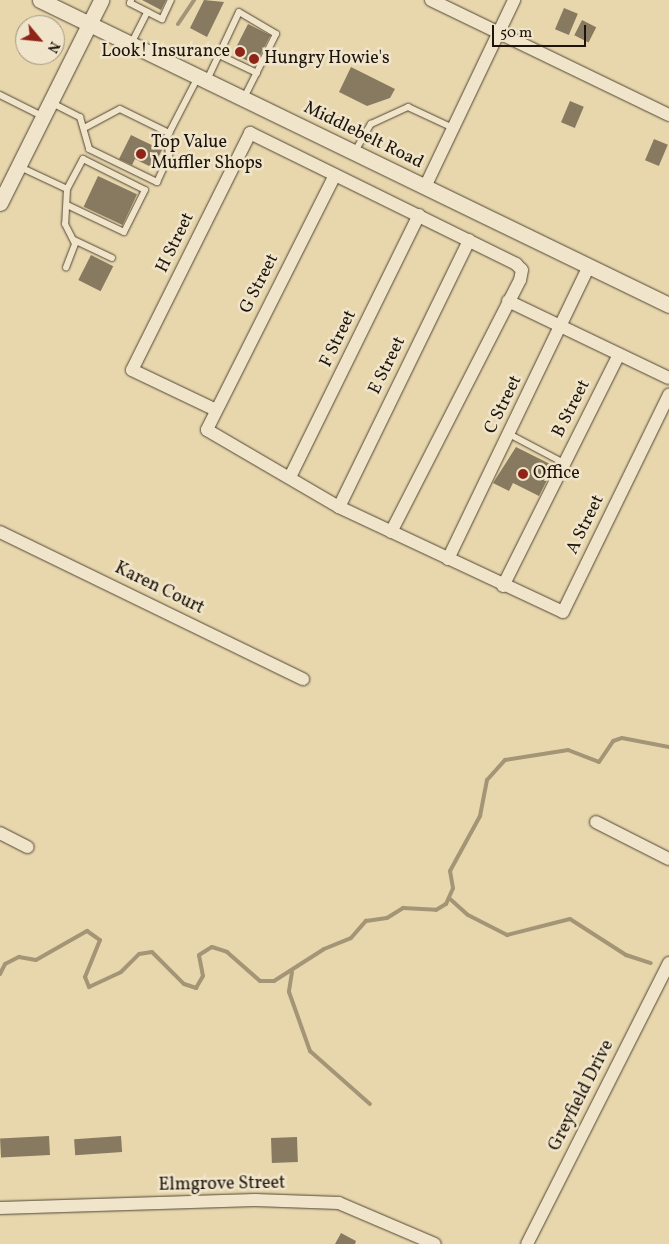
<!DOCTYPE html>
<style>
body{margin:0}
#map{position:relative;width:669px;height:1244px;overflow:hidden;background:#e8d7ad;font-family:Vollkorn,serif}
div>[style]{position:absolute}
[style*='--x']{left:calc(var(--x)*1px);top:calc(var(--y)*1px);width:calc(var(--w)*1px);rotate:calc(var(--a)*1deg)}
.stream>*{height:4px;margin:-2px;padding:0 2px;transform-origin:2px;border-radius:2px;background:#a39576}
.building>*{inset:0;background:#877a60;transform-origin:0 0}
.roads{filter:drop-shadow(0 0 1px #504634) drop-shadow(0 0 1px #504634)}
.service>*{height:6px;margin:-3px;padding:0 3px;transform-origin:3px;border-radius:3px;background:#f0e5ca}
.minor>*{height:12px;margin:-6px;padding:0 6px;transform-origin:6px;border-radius:6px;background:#f0e5ca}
.tertiary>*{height:15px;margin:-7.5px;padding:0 7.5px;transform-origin:7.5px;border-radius:7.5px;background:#f0e5ca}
.dots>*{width:14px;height:14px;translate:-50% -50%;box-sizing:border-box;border:2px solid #f0e5ca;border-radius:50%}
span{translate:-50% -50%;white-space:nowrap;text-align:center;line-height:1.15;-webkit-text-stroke:5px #f0e5ca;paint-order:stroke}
.poi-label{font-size:18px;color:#1d150c}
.right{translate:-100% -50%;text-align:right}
.left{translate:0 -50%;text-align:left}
.street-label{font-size:18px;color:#1d150c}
.north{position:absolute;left:15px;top:15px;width:50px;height:50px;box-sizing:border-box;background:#f0e5ca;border:1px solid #9c927e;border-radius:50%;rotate:118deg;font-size:14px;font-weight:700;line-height:20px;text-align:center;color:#1d150c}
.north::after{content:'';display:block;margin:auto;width:18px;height:22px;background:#8f2418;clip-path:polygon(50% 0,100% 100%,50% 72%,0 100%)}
.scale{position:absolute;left:492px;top:25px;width:94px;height:22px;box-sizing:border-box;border:2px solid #1d150c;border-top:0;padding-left:6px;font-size:15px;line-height:18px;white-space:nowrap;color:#1d150c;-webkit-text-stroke:4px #f0e5ca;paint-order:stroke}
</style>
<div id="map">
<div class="stream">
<i style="--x:178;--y:24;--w:29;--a:-56"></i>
<i style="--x:449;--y:898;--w:25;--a:42"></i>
<i style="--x:468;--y:915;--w:44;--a:27.1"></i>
<i style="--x:507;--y:935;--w:65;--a:-14.3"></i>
<i style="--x:570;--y:919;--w:67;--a:32.7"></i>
<i style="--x:626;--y:955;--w:26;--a:18"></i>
<i style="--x:292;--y:972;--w:20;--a:99"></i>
<i style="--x:289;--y:992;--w:63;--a:70.4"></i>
<i style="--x:310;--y:1051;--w:80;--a:41.5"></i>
<i style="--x:0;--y:974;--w:11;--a:-63"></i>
<i style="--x:5;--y:964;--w:16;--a:-27"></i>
<i style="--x:19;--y:957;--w:17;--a:10"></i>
<i style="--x:36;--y:960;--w:59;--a:-29.6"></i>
<i style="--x:87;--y:931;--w:16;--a:35"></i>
<i style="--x:100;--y:940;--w:40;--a:112"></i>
<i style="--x:85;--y:977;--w:11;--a:68"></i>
<i style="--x:89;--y:987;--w:35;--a:-25"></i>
<i style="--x:121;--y:972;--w:25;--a:-45"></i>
<i style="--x:139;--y:954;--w:13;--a:-9"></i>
<i style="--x:152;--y:952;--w:45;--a:45"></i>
<i style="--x:184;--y:984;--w:13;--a:18"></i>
<i style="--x:196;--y:988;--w:14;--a:-60"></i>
<i style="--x:203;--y:976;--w:21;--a:-101"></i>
<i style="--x:199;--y:955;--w:15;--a:-32"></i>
<i style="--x:212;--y:947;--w:16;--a:18"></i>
<i style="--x:227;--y:952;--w:44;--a:41.3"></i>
<i style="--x:260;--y:981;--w:14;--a:0"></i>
<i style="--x:274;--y:981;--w:59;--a:-32.6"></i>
<i style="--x:324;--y:949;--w:29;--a:-22"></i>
<i style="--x:351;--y:938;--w:23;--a:-49"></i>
<i style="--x:366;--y:921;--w:21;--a:-8"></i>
<i style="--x:387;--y:918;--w:19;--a:-32"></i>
<i style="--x:403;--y:908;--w:33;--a:3"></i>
<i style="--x:436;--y:910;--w:12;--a:-31"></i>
<i style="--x:446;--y:904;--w:17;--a:-66"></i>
<i style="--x:453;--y:888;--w:17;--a:-100"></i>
<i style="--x:450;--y:871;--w:63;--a:-61.4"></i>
<i style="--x:480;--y:816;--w:37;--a:-79"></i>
<i style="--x:487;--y:780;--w:27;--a:-48"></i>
<i style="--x:505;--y:760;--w:64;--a:-9"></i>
<i style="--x:568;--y:750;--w:33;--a:21"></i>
<i style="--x:599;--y:762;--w:25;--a:-56"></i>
<i style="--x:613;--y:741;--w:9;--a:-18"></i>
<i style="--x:622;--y:738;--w:48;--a:10.8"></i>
</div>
<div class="building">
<i style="clip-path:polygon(142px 0,166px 0,161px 10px)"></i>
<i style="clip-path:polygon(204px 0,224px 2px,207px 37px,190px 28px)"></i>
<i style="left:564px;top:8px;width:15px;height:23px;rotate:23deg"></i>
<i style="left:582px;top:20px;width:16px;height:17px;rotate:27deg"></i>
<i style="left:248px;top:24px;width:25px;height:33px;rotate:27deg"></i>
<i style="clip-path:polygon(351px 67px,395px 89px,390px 98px,367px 106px,339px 92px)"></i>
<i style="left:570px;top:101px;width:15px;height:23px;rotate:23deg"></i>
<i style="clip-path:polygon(131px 135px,162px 150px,153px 168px,135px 159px,132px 165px,119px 159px)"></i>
<i style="left:654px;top:139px;width:15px;height:23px;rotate:23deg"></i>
<i style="left:98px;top:176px;width:43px;height:34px;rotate:25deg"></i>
<i style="left:91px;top:255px;width:25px;height:28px;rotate:27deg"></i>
<i style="clip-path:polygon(516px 447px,554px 466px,539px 496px,513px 483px,509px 491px,493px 483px)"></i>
<i style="left:49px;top:1136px;width:19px;height:49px;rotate:87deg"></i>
<i style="left:121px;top:1136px;width:16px;height:47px;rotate:86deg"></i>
<i style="left:297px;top:1137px;width:25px;height:26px;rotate:88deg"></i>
<i style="clip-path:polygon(341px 1233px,356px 1241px,355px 1244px,335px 1244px)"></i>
</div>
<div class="roads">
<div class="service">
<i style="--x:131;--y:0;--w:3;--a:108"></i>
<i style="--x:130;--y:3;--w:36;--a:27"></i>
<i style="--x:162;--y:19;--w:21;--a:-65"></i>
<i style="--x:131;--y:44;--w:36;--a:-63"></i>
<i style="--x:219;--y:55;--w:42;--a:25.3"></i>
<i style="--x:207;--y:80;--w:75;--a:-64.8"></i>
<i style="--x:239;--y:12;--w:43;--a:30.7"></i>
<i style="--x:276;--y:34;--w:72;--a:116.6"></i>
<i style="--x:0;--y:95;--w:47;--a:26.6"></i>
<i style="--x:50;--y:102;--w:34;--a:27"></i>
<i style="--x:80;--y:117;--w:33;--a:74"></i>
<i style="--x:89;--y:149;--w:76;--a:25.9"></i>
<i style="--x:157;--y:182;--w:29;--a:-65"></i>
<i style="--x:169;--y:156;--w:19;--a:-96"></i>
<i style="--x:167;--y:137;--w:68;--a:-62.7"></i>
<i style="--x:86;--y:127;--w:38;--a:-28"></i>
<i style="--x:120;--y:109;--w:55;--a:26.1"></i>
<i style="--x:354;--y:153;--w:34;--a:-60"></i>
<i style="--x:371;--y:124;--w:41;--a:-24.7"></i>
<i style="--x:408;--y:107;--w:50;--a:25"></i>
<i style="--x:20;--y:167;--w:52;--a:25.1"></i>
<i style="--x:67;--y:189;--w:35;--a:93"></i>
<i style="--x:65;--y:224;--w:22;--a:63"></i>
<i style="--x:75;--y:244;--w:25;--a:111"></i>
<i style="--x:67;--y:189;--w:34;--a:-62"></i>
<i style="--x:83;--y:159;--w:69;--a:26.6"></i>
<i style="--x:145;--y:190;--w:47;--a:116.6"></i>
<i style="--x:124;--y:232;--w:63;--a:-154.7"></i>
<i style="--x:74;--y:240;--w:42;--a:25.3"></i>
<i style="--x:509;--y:434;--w:62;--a:27.8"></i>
</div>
<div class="minor">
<i style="--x:431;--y:0;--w:264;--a:25.8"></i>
<i style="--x:335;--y:175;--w:285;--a:116.7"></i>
<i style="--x:207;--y:430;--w:153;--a:30.3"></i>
<i style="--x:339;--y:507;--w:247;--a:25.1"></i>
<i style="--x:563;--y:612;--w:242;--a:-64"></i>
<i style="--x:425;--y:187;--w:207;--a:-64.5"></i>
<i style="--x:508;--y:301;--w:178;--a:25.6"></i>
<i style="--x:216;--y:410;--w:93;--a:-154.5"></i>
<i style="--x:132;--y:370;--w:265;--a:-63.5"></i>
<i style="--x:250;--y:133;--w:297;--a:26.2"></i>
<i style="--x:516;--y:264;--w:8;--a:45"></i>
<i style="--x:522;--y:270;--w:10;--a:101"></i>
<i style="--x:520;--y:280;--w:283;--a:117.1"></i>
<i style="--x:290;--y:477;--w:292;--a:-63.8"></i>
<i style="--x:339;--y:507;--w:297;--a:-64"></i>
<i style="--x:0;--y:532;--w:337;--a:25.9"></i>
<i style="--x:448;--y:559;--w:325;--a:-64.3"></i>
<i style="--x:503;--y:586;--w:259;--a:-63.4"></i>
<i style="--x:596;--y:822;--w:82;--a:26.9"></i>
<i style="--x:0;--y:833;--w:31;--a:27"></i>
<i style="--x:0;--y:1208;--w:255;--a:-1.8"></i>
<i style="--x:255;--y:1200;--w:84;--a:2"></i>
<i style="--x:339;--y:1203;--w:104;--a:23.1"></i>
<i style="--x:527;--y:1244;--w:315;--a:-63.2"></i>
</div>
<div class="tertiary">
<i style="--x:40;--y:0;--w:699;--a:25.87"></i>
<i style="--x:0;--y:203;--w:227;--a:-63.5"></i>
</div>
</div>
<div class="dots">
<i style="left:240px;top:52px;background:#8f2418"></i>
<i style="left:254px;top:59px;background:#8f2418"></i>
<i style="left:141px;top:154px;background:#8f2418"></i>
<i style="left:523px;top:474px;background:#8f2418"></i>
</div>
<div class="poi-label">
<span class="right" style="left:230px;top:52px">Look! Insurance</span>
<span class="left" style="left:264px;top:59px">Hungry Howie's</span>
<span class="left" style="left:151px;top:154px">Top Value<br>Muffler Shops</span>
<span class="left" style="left:533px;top:474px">Office</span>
</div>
<div class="street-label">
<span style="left:363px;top:136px;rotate:26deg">Middlebelt Road</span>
<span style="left:176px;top:243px;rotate:-64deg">H Street</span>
<span style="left:260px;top:284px;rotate:-63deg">G Street</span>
<span style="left:339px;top:339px;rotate:-64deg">F Street</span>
<span style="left:388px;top:366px;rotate:-64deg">E Street</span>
<span style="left:504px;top:405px;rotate:-64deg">C Street</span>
<span style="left:572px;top:409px;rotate:-63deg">B Street</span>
<span style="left:586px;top:525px;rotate:-64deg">A Street</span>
<span style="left:159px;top:589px;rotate:26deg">Karen Court</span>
<span style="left:582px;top:1096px;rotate:-63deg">Greyfield Drive</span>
<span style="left:222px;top:1185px;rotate:-1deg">Elmgrove Street</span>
</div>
<div class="north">N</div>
<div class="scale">50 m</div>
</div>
